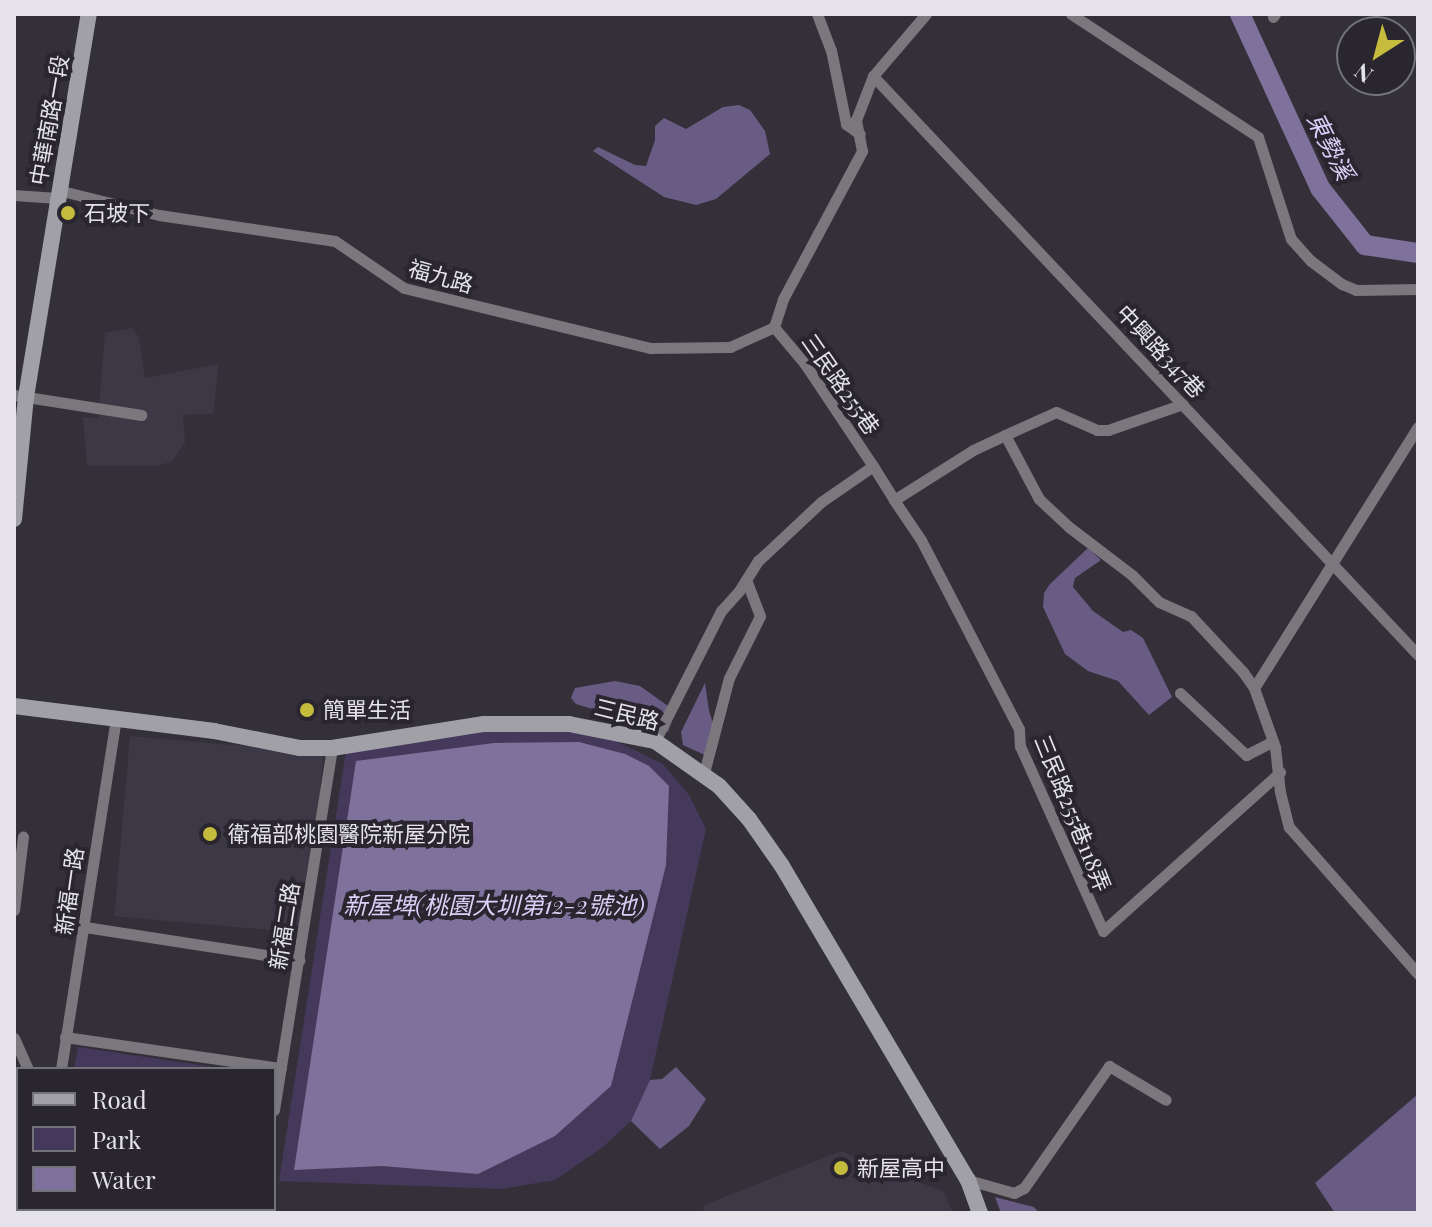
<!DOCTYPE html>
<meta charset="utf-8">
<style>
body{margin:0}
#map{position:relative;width:1432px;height:1227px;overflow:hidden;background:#333039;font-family:"Playfair Display","Noto Sans TC",serif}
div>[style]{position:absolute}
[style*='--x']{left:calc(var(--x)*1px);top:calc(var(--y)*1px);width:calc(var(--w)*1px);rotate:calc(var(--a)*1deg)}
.built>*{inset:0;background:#3c3846;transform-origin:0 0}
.green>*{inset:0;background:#44395b}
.forest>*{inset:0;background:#695c84}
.water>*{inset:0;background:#7e719b}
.river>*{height:20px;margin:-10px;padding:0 10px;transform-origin:10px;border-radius:10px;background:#7e719b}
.street>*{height:11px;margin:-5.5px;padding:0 5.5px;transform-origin:5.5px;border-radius:5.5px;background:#7a787d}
.secondary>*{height:16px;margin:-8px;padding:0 8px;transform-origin:8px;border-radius:8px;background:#a2a0a7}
.dots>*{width:22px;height:22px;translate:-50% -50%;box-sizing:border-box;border:4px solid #29262f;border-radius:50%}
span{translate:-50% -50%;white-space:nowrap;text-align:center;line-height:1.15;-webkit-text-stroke:8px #29262f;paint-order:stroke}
.street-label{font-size:22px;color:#e5e3e9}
.poi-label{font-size:22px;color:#e5e3e9}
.left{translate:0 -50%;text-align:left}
.water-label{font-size:24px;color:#dcd0f9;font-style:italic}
.frame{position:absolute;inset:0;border:16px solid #e5e3e9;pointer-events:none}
.legend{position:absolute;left:16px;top:1067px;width:260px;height:144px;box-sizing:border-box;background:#29262f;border:2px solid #747279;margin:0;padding:10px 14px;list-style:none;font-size:24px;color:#e5e3e9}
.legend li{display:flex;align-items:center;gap:16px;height:40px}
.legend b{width:40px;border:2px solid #747279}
.north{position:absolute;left:1336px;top:16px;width:80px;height:80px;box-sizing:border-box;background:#29262f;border:2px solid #747279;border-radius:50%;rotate:216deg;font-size:22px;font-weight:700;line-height:32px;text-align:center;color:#e5e3e9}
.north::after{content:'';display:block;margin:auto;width:28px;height:36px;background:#c5bc3d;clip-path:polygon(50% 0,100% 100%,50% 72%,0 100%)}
</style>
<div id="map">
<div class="built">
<i style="clip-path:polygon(132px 328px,139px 337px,145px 378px,219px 364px,213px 414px,183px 415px,185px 443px,171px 462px,155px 466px,87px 466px,83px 417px,98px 418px,105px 333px)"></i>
<i style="left:130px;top:736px;width:194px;height:181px;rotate:5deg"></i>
<i style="clip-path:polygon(841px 1151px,944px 1192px,953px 1213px,703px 1213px,704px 1205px)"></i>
</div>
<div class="green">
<i style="clip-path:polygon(460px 730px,593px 730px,663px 764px,689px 795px,706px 829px,650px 1080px,631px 1121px,603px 1147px,555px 1180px,502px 1189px,279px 1181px,346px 751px)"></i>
<i style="clip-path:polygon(78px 1047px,220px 1068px,220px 1069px,74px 1069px)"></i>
</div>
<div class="forest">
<i style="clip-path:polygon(739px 105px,750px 110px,765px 131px,770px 154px,716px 199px,696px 205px,664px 197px,593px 151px,598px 147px,635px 165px,646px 166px,655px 140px,655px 126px,664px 118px,686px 129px,723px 107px)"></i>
<i style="clip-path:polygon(1088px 548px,1101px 560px,1075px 578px,1073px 587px,1093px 611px,1123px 632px,1131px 630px,1143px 638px,1172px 697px,1149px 715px,1118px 681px,1088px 671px,1065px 654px,1043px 607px,1044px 593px,1050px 584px)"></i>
<i style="clip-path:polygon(615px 681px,640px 686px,675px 711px,668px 732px,576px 704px,571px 698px,575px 688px)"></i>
<i style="clip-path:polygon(705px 683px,709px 711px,716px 732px,707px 756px,683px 745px,681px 732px)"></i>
<i style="clip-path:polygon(676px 1067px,706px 1099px,689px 1126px,660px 1149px,631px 1121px,650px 1080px,662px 1079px)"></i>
<i style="clip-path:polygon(1418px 1094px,1418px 1213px,1335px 1213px,1315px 1183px)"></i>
<i style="clip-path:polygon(995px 1197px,1034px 1207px,1039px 1213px,1001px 1213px)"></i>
</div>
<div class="water">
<i style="clip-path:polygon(579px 742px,625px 754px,649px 766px,669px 786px,666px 865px,611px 1086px,555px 1136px,478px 1174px,382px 1166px,294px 1170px,356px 761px,494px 743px)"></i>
</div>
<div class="river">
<i style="--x:1240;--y:14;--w:192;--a:65.3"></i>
<i style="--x:1320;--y:188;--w:73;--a:51.7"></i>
<i style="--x:1365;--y:245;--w:54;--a:8.6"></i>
</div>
<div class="street">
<i style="--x:817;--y:14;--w:39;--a:69"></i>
<i style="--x:831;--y:50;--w:76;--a:78.5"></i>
<i style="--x:846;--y:124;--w:17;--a:36"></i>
<i style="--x:1071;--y:14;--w:224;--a:33.3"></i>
<i style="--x:1258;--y:137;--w:107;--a:72.1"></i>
<i style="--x:1291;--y:239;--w:30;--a:48"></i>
<i style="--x:1311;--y:261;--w:39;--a:37"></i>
<i style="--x:1342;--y:284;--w:15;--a:23"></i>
<i style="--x:1356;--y:290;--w:62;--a:-0.9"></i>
<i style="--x:1273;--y:17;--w:4;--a:-56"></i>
<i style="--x:873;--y:76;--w:795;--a:46.73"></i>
<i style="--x:58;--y:190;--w:104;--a:13.9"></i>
<i style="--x:159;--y:215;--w:178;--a:8.4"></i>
<i style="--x:335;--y:241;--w:83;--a:34.3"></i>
<i style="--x:404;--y:288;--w:254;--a:13.7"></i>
<i style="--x:651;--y:348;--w:79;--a:-0.7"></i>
<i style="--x:730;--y:347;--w:48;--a:-24.4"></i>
<i style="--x:14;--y:195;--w:43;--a:4"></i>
<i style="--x:14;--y:395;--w:129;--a:8.9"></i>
<i style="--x:1005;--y:435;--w:56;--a:-24.3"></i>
<i style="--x:1056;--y:412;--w:45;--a:23.7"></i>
<i style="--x:1097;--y:430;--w:11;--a:0"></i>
<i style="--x:1108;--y:430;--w:79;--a:-19.1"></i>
<i style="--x:873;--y:466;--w:40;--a:58"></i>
<i style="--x:894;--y:500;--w:93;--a:-32.3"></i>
<i style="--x:973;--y:450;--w:35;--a:-25"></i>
<i style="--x:1005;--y:435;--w:72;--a:62"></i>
<i style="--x:1039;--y:499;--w:41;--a:43"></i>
<i style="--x:1069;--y:527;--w:79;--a:37.3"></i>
<i style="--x:1132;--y:575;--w:38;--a:45"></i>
<i style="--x:1159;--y:602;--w:35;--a:24"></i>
<i style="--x:1191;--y:616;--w:76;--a:47.1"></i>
<i style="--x:1243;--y:672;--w:19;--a:55"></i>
<i style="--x:1254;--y:688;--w:63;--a:70.4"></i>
<i style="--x:1275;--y:747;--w:45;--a:83.7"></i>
<i style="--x:1280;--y:792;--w:36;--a:76"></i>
<i style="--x:1289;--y:827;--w:196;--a:48.7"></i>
<i style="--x:894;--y:500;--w:48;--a:56"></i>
<i style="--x:921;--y:540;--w:213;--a:62.6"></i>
<i style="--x:1019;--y:729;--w:17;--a:87"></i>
<i style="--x:1020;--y:746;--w:203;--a:65.8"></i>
<i style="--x:1103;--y:931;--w:238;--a:-41.9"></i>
<i style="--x:1254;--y:688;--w:308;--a:-57.9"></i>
<i style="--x:1180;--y:693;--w:91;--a:43.2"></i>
<i style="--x:1246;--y:755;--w:30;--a:-27"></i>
<i style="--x:655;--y:741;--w:146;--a:-63.1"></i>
<i style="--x:721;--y:611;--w:27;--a:-48"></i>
<i style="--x:739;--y:591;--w:36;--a:-58"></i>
<i style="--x:758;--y:561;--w:86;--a:-43.1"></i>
<i style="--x:821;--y:502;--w:63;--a:-34.7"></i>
<i style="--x:873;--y:466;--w:123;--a:-123.7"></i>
<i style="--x:805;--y:364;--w:48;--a:-130"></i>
<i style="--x:774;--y:327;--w:29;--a:-72"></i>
<i style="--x:783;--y:299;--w:168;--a:-61.9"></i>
<i style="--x:862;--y:151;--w:32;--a:-101"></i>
<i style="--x:856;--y:120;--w:47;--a:-68.9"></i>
<i style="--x:873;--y:76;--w:82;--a:-49.5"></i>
<i style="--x:704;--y:773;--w:98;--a:-75.3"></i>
<i style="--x:729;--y:678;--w:69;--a:-63.4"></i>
<i style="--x:760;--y:616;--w:39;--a:-111"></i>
<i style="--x:14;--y:910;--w:74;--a:-83"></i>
<i style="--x:85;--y:927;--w:217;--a:8.8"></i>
<i style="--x:65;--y:1037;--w:218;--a:8.2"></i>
<i style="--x:14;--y:1038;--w:34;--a:66"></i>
<i style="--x:61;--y:1069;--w:355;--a:-81.1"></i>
<i style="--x:274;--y:1110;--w:367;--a:-80.9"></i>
<i style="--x:14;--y:1160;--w:5;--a:-37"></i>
<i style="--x:14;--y:1175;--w:5;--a:37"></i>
<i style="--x:968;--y:1180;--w:48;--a:15.8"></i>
<i style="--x:1014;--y:1193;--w:11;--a:-27"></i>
<i style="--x:1024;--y:1188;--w:149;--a:-55.1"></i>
<i style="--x:1109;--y:1066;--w:66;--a:30.8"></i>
<i style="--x:59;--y:1209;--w:6;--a:39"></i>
</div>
<div class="secondary">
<i style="--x:14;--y:519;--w:123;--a:-84.4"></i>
<i style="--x:26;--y:397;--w:388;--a:-80.7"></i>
<i style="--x:14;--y:706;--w:202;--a:7.1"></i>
<i style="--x:214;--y:731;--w:88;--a:11.2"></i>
<i style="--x:300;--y:748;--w:32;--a:0"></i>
<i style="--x:332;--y:748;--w:154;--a:-9"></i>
<i style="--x:484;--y:724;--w:85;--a:0"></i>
<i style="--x:569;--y:724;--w:88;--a:11.2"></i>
<i style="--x:655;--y:741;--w:78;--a:35.1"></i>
<i style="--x:719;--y:786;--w:45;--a:47.7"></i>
<i style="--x:749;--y:819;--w:57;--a:54.9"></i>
<i style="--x:782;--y:866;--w:365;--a:59.4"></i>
<i style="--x:968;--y:1180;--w:35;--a:70"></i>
</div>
<div class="dots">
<i style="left:68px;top:213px;background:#c5bc3d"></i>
<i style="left:307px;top:710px;background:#c5bc3d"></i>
<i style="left:210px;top:834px;background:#c5bc3d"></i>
<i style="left:841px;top:1168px;background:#c5bc3d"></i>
</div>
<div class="street-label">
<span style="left:49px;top:120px;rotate:-80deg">中華南路一段</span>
<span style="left:441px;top:276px;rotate:16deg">福九路</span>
<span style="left:1161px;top:351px;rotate:47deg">中興路347巷</span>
<span style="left:841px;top:384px;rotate:55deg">三民路255巷</span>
<span style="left:627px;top:714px;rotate:14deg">三民路</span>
<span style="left:1073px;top:813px;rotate:68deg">三民路255巷118弄</span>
<span style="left:69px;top:891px;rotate:-82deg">新福一路</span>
<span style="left:284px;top:926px;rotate:-81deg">新福二路</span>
</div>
<div class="poi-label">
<span class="left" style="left:84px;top:213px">石坡下</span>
<span class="left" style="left:323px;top:710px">簡單生活</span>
<span class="left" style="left:228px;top:834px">衛福部桃園醫院新屋分院</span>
<span class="left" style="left:857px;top:1168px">新屋高中</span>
</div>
<div class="water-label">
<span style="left:1331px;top:146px;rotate:63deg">東勢溪</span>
<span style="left:494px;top:905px">新屋埤(桃園大圳第12-2號池)</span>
</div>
<div class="frame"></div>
<ul class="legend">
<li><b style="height:10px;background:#a2a0a7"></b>Road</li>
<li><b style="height:22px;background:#44395b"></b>Park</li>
<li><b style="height:22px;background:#7e719b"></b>Water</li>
</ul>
<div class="north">N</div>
</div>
